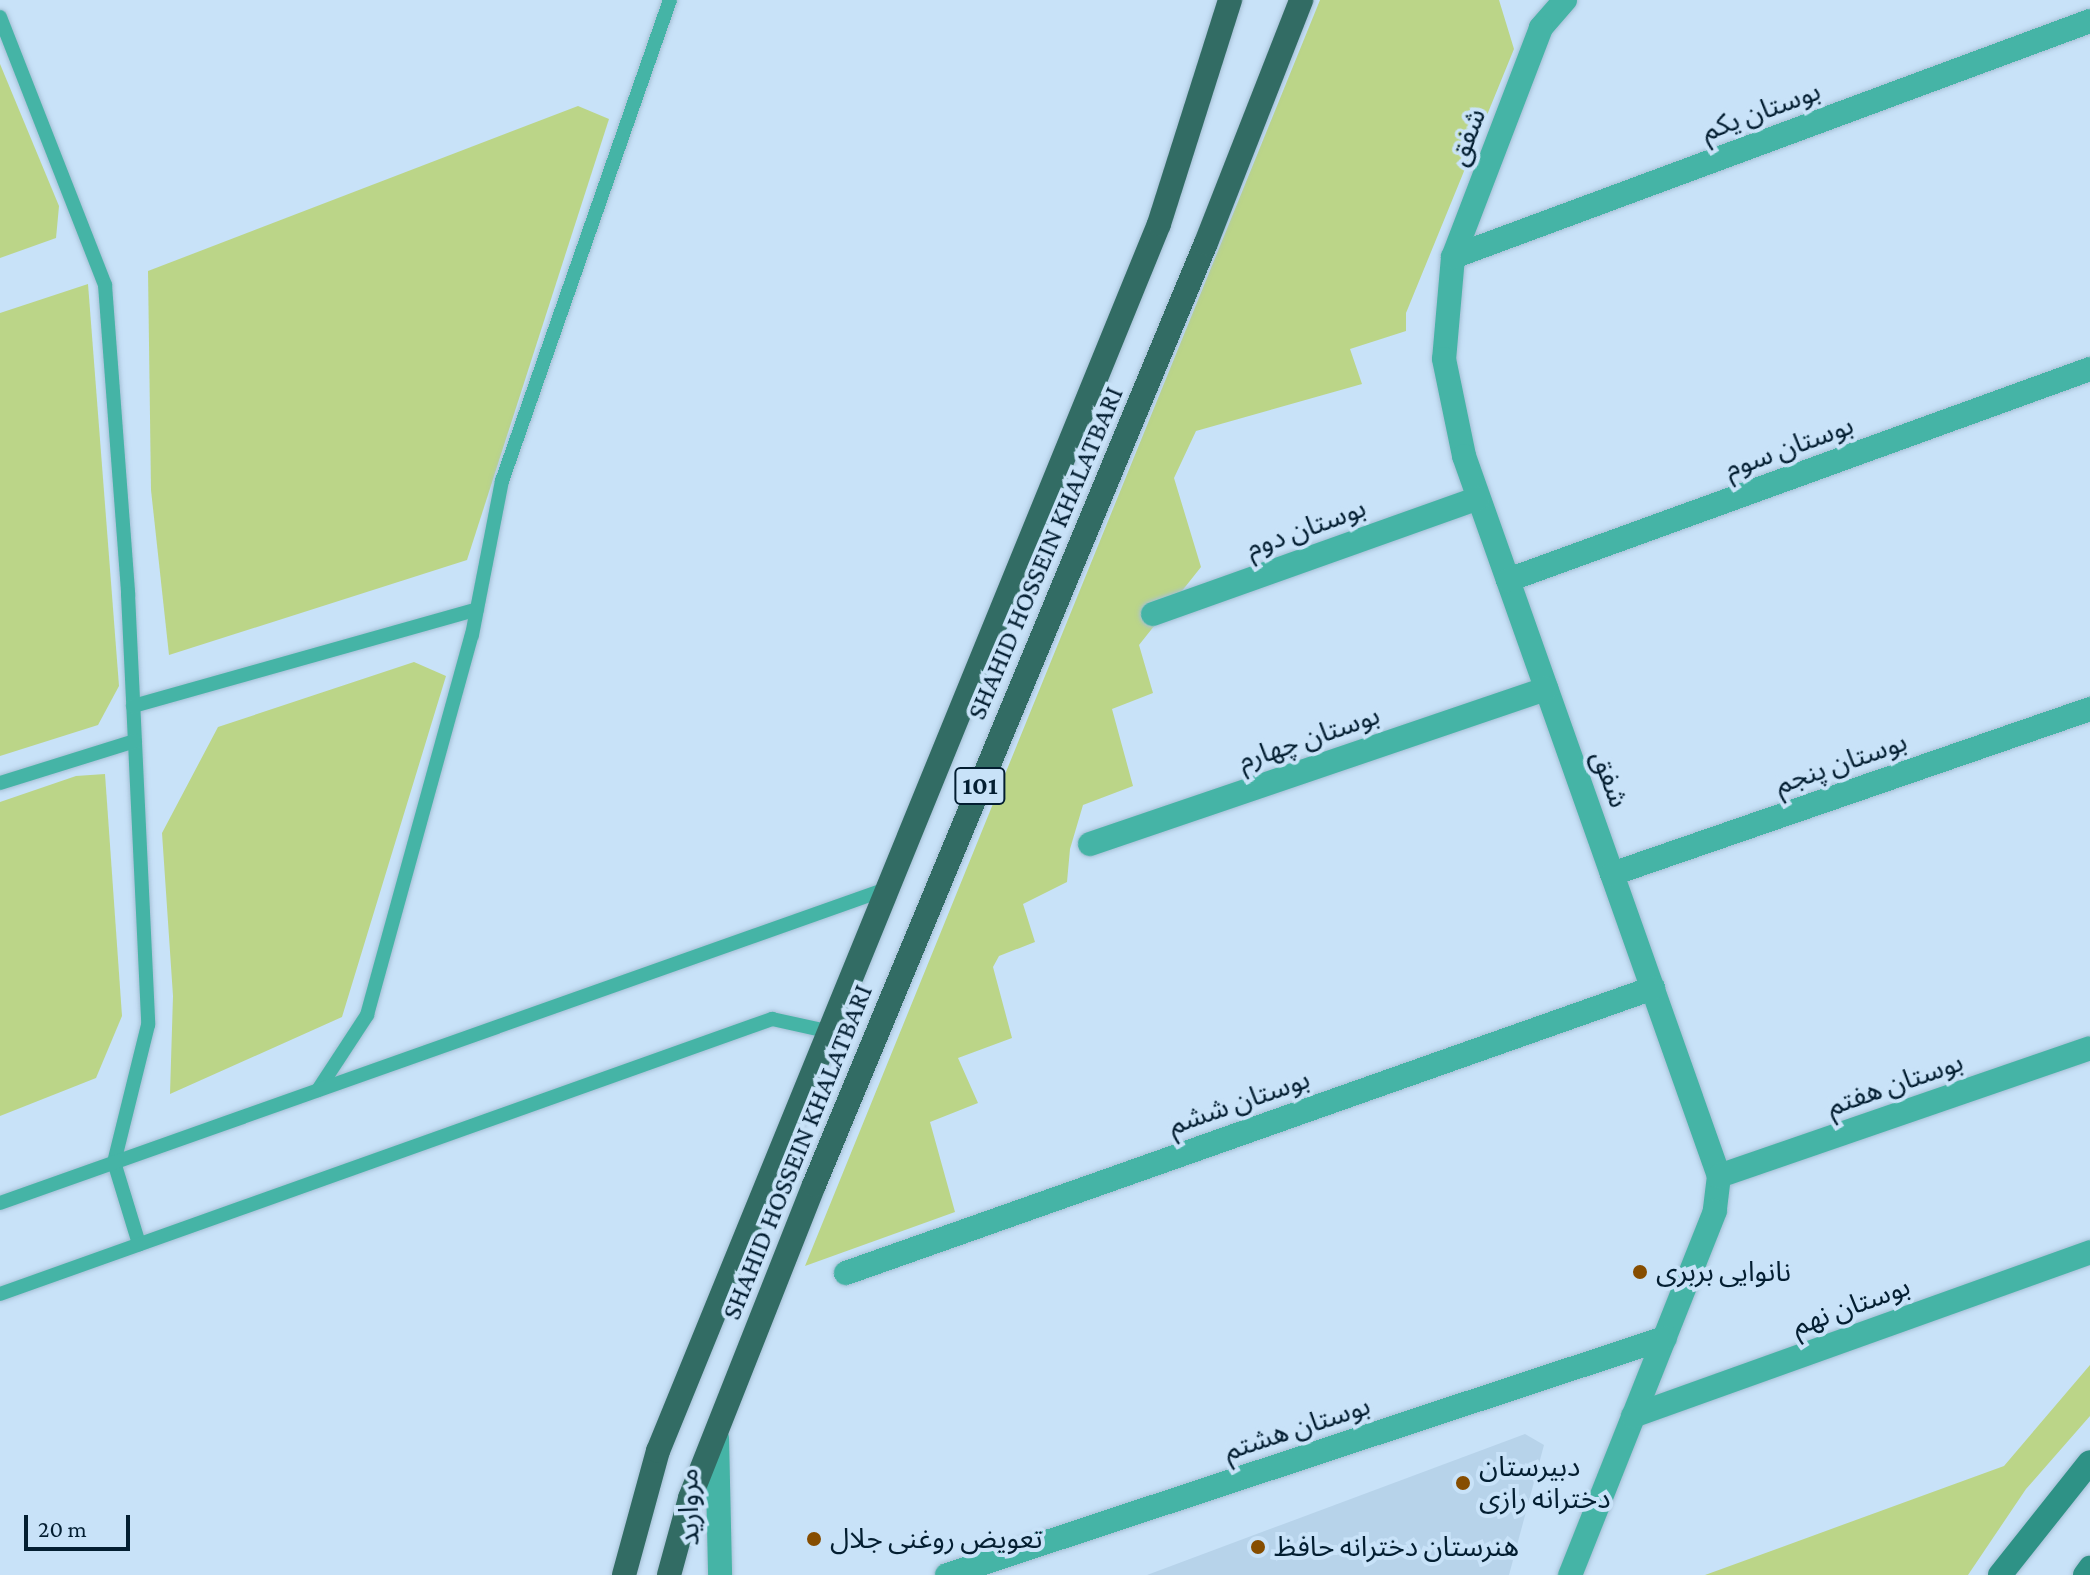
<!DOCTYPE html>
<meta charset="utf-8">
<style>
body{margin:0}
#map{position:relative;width:2090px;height:1575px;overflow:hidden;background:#c8e2f8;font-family:"Crimson Pro","Noto Sans Arabic",serif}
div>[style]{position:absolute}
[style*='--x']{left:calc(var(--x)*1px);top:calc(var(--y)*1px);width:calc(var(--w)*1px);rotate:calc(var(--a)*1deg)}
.built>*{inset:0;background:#b7d3ea}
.green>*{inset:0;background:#bbd588}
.roads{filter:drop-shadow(0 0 2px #a5bfd4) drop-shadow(0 0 2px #a5bfd4)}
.service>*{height:14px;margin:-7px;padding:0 7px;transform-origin:7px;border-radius:7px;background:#45b4a6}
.minor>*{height:24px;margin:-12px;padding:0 12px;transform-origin:12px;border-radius:12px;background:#45b4a6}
.secondary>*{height:24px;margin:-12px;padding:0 12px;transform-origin:12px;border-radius:12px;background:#2e9286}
.trunk>*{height:24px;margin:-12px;padding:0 12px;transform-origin:12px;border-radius:12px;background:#326c64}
.dots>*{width:22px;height:22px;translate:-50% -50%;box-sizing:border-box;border:4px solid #c8e2f8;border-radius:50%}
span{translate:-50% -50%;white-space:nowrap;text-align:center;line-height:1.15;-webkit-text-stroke:8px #c8e2f8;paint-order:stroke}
.shield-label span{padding:2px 6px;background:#c8e2f8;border:2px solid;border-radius:6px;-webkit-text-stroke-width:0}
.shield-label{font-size:26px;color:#031e31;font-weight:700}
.street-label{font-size:28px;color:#031e31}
.poi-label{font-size:28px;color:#031e31}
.left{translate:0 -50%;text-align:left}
.scale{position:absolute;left:24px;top:1515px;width:106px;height:36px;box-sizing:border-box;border:4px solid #031e31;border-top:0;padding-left:10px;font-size:24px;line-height:28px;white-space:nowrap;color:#031e31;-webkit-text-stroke:6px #c8e2f8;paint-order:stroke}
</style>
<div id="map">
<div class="built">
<i style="clip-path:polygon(1525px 1434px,1544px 1445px,1509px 1575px,1147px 1575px)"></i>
</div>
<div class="green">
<i style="clip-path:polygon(1320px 0,1499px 0,1514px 49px,1406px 313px,1406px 331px,1350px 349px,1362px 384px,1196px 431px,1174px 478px,1201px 567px,1139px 645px,1153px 693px,1112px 709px,1133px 786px,1083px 805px,1070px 849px,1067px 882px,1023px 904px,1035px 942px,999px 956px,993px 967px,1012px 1038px,958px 1058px,978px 1103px,930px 1122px,955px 1212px,805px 1266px)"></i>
<i style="clip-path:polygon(0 64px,59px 206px,56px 238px,0 258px)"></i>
<i style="clip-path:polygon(578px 106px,609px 119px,467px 560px,169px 655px,151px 490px,148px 271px)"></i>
<i style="clip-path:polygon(88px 284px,119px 686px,98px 725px,0 756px,0 313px)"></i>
<i style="clip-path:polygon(414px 662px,446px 676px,342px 1017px,170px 1094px,173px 996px,162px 833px,218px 727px)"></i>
<i style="clip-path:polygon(105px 774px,122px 1016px,96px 1078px,0 1116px,0 802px,76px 776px)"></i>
<i style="clip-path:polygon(2090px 1365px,2090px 1416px,2026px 1489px,1968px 1575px,1705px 1575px,2004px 1466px)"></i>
</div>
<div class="roads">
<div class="service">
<i style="--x:0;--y:17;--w:288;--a:68.6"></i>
<i style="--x:105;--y:285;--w:310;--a:85.7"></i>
<i style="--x:128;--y:594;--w:431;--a:87.3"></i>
<i style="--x:148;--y:1025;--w:141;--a:103.9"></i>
<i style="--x:114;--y:1162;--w:86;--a:73"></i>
<i style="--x:133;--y:706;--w:357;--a:-15.7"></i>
<i style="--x:0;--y:783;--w:141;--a:-17.3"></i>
<i style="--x:318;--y:1090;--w:90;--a:-56.8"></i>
<i style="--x:367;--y:1015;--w:394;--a:-74.6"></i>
<i style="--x:472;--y:635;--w:157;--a:-79"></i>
<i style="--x:502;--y:481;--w:509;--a:-70.75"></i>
<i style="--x:0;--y:1203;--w:943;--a:-19.51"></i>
<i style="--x:0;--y:1294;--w:820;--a:-19.61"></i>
<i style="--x:772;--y:1019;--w:60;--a:12.4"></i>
</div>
<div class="minor">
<i style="--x:1565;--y:0;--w:37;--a:131"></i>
<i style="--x:1541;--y:28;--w:245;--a:111"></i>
<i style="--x:1453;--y:257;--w:102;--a:95"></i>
<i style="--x:1444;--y:359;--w:99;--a:78.3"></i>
<i style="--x:1464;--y:456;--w:764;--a:70.5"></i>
<i style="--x:1719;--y:1176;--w:35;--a:97"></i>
<i style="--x:1715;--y:1211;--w:392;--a:111.7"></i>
<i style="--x:1453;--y:257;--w:679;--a:-20.33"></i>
<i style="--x:1508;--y:580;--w:619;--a:-19.93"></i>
<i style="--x:1153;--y:614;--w:345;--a:-19.6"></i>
<i style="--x:1090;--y:844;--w:482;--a:-18.8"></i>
<i style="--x:1612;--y:874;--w:506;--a:-19.04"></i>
<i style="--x:1719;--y:1176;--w:392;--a:-19"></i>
<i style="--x:846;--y:1273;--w:856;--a:-19.45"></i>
<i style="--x:1633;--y:1416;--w:486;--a:-19.7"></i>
<i style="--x:717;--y:1438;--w:137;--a:88.7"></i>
<i style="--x:947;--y:1575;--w:756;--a:-18.27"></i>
</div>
<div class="secondary">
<i style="--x:2000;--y:1575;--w:144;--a:-51.5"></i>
<i style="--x:2085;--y:1575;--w:9;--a:-54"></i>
</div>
<div class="trunk">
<i style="--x:624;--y:1575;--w:129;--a:-74.7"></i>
<i style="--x:658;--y:1451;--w:1325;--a:-67.79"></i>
<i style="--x:1159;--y:224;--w:235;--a:-72.4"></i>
<i style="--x:669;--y:1575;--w:80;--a:-74.7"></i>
<i style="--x:690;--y:1498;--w:337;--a:-68.4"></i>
<i style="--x:814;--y:1185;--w:1020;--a:-67.41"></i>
<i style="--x:1206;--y:243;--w:261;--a:-68.6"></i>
</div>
</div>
<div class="dots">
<i style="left:1640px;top:1272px;background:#864d00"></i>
<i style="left:1463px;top:1483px;background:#864d00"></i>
<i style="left:814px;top:1539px;background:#864d00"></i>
<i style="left:1258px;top:1547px;background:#864d00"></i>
</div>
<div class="shield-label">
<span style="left:980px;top:786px">101</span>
</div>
<div class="street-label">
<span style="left:1761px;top:111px;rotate:-20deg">بوستان یکم</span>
<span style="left:1467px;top:137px;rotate:-69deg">شفق</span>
<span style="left:1789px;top:447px;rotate:-20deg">بوستان سوم</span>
<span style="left:1306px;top:528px;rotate:-20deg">بوستان دوم</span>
<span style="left:1045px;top:553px;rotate:-67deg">SHAHID HOSSEIN KHALATBARI</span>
<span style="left:1309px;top:738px;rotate:-19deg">بوستان چهارم</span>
<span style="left:1841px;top:763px;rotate:-19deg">بوستان پنجم</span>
<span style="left:1610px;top:779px;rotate:70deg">شفق</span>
<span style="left:1895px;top:1084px;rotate:-19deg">بوستان هفتم</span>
<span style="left:1239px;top:1102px;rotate:-19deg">بوستان ششم</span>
<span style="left:797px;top:1152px;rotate:-68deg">SHAHID HOSSEIN KHALATBARI</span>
<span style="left:1851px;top:1306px;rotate:-20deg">بوستان نهم</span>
<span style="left:1297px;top:1428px;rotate:-18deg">بوستان هشتم</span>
<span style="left:689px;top:1507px;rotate:-91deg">مروارید</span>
</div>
<div class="poi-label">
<span class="left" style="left:1656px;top:1272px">نانوایی بربری</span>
<span class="left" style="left:1479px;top:1483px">دبیرستان<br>دخترانه رازی</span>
<span class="left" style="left:830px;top:1539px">تعویض روغنی جلال</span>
<span class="left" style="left:1274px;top:1547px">هنرستان دخترانه حافظ</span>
</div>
<div class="scale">20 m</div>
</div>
